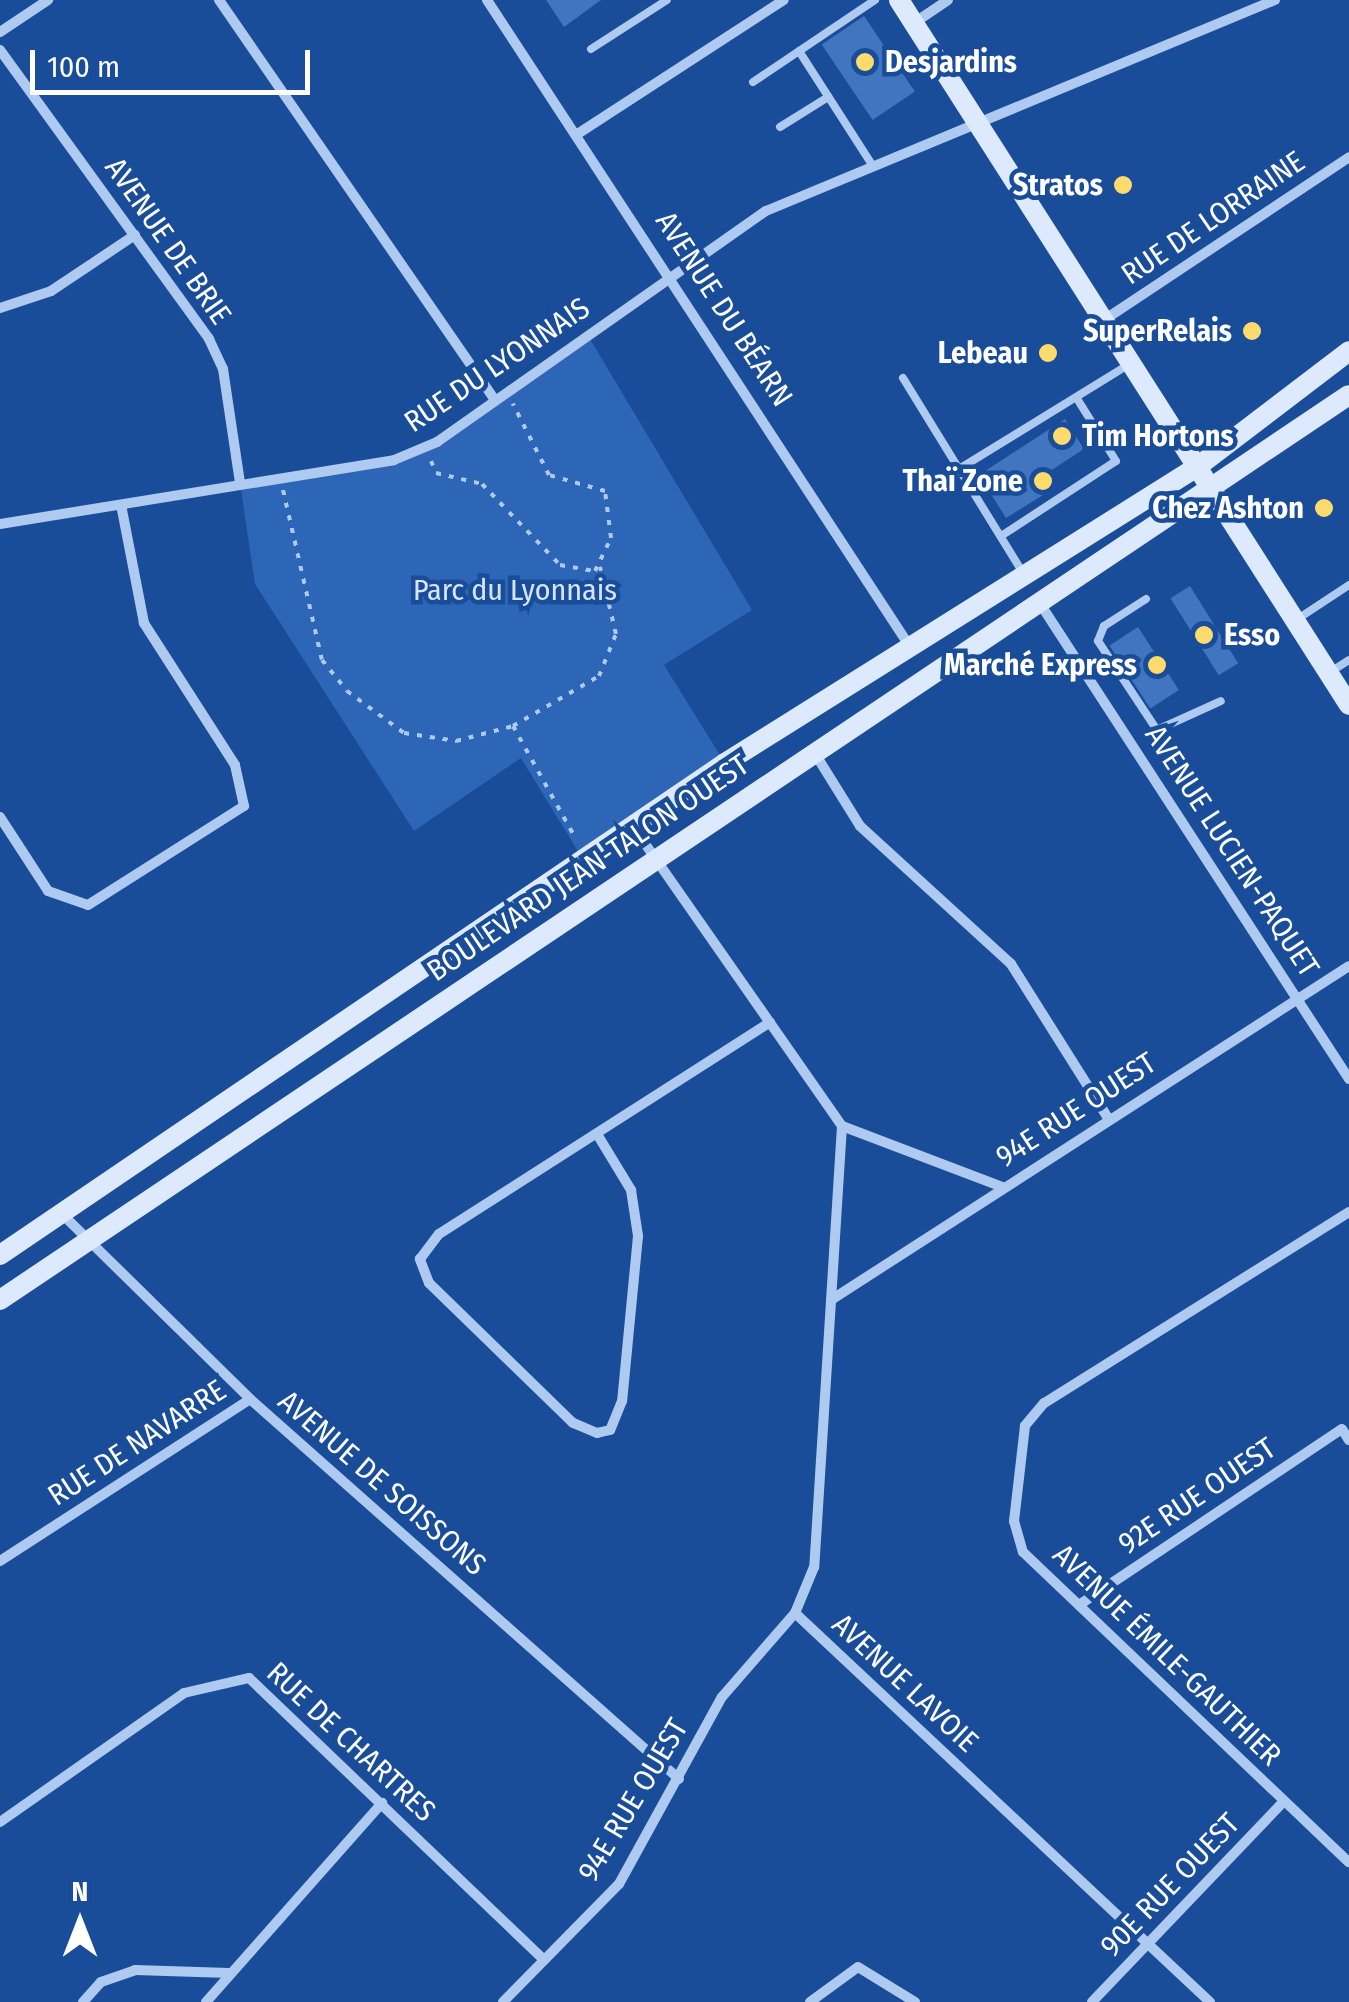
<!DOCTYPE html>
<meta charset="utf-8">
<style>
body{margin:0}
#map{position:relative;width:1349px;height:2002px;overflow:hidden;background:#194c99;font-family:"Fira Sans Condensed",sans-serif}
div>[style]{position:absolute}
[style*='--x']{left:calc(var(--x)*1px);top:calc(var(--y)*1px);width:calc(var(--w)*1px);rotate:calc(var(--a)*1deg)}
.green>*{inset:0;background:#2d65b7}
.building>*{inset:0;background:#4275c0;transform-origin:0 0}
.path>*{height:4px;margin-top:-2px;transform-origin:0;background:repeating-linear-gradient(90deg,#aecaf1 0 5px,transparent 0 13px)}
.lane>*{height:8px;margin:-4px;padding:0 4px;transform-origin:4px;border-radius:4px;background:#aecaf1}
.street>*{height:10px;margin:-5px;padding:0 5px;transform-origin:5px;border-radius:5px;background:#aecaf1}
.secondary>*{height:20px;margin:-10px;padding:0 10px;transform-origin:10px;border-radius:10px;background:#dde9fc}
.dots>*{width:28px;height:28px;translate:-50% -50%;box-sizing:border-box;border:5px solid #194c99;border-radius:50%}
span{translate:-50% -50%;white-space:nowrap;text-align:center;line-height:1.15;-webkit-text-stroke:9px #194c99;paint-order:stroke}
.poi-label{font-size:30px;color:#fff;font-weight:700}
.left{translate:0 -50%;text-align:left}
.right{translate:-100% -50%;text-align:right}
.street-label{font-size:30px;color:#fff}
.park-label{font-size:30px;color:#d6e5fc}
.north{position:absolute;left:30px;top:1872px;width:100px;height:100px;-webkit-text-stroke:8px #194c99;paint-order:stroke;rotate:0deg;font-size:28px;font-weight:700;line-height:40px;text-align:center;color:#fff}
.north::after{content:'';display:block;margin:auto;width:35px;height:45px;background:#fff;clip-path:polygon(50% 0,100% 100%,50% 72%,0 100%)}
.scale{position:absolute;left:30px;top:50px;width:280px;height:45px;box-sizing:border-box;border:5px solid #fff;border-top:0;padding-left:12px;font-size:30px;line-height:35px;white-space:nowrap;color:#fff;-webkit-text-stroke:8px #194c99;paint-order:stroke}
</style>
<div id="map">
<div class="green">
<i style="clip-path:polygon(587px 334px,752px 610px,664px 665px,725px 763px,582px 858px,521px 758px,414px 831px,255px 584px,240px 483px,394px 460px,437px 442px)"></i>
</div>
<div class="building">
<i style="clip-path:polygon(546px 0,601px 0,564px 27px)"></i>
<i style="left:864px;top:16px;width:91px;height:51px;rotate:56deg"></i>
<i style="clip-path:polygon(1065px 419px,1084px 449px,1047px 473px,1056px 487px,1006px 518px,979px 475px)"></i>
<i style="left:1190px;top:586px;width:91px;height:23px;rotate:58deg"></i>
<i style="left:1138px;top:627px;width:75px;height:34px;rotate:57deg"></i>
</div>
<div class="path">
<i style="--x:431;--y:461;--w:13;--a:67"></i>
<i style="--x:436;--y:473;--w:47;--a:13.4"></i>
<i style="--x:482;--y:484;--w:112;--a:46.1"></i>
<i style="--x:560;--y:565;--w:36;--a:10"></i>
<i style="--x:595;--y:571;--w:37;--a:-64"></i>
<i style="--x:611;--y:538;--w:47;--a:-97.3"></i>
<i style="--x:605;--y:491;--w:58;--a:-164.1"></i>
<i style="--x:549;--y:475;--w:80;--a:-116.9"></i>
<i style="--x:283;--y:490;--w:174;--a:77.1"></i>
<i style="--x:322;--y:660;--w:40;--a:51"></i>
<i style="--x:347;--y:691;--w:71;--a:36.4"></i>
<i style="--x:404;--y:733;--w:53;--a:8.7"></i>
<i style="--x:456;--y:741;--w:59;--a:-14.7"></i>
<i style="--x:513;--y:726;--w:129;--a:60.9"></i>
<i style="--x:513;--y:726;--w:99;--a:-30.2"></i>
<i style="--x:599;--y:676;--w:45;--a:-68"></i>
<i style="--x:616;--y:634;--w:69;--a:-103.4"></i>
</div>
<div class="lane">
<i style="--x:591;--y:49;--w:90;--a:-32.8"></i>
<i style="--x:799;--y:51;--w:133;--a:57.3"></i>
<i style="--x:753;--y:82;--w:147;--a:-33.9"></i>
<i style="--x:780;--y:127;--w:57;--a:-32"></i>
<i style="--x:903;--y:378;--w:229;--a:58.4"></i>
<i style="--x:959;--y:469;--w:201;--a:-31.6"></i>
<i style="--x:1001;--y:536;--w:137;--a:-33.1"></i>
<i style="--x:1116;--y:461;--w:75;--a:-122"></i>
<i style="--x:1146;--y:599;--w:50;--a:147.3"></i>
<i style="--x:1104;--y:626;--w:16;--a:112"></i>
<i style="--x:1098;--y:641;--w:107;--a:56.5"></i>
<i style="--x:1157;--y:730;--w:70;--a:-24.4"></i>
<i style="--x:1299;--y:618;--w:60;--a:-33.4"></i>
<i style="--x:1332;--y:671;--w:20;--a:-33"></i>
</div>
<div class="street">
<i style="--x:219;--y:0;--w:485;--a:55.4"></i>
<i style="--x:487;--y:0;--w:777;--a:56.82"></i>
<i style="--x:914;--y:23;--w:41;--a:-34.1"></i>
<i style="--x:0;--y:32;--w:58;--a:-33.7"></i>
<i style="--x:0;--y:50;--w:357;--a:54.1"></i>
<i style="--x:209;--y:339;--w:33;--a:65"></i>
<i style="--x:223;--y:369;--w:115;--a:81.5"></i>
<i style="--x:579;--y:133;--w:244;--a:-33"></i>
<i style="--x:0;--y:308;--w:54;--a:-18.4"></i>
<i style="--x:51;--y:291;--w:101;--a:-33.7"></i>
<i style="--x:1104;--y:320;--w:294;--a:-33.6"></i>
<i style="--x:0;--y:524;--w:399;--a:-9.2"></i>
<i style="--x:394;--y:460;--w:47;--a:-22.7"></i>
<i style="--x:437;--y:442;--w:402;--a:-35.1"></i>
<i style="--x:766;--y:211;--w:551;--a:-22.52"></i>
<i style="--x:1039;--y:602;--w:569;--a:56.98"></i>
<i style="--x:814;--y:752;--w:87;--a:58.1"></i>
<i style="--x:860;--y:826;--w:205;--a:42.4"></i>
<i style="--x:1011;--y:964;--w:182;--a:57.8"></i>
<i style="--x:0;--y:817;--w:88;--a:57"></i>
<i style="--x:48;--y:891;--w:42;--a:19.3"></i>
<i style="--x:88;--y:905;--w:185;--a:-32.4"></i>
<i style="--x:244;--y:806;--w:42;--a:-102.4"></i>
<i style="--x:235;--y:765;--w:169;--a:-122.7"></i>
<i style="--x:144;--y:623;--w:120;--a:-101"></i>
<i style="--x:632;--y:825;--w:367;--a:55.1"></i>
<i style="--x:842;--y:1126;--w:442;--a:93.6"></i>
<i style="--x:814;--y:1567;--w:50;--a:112.4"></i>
<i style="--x:795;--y:1613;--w:569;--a:43.15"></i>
<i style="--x:842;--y:1126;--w:172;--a:20.8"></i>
<i style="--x:597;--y:1134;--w:66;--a:58.7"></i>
<i style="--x:631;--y:1190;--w:47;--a:81.3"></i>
<i style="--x:638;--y:1236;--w:166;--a:95.5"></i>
<i style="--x:622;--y:1401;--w:31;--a:112"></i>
<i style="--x:610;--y:1430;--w:13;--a:167"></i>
<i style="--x:597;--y:1433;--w:26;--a:-157"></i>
<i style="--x:573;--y:1423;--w:201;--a:-135.8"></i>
<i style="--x:429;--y:1283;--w:26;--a:-111"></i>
<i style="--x:420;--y:1259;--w:31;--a:-53"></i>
<i style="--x:439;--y:1234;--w:393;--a:-32.6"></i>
<i style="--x:1349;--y:1212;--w:360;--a:147.9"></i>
<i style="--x:1044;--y:1403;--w:30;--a:130"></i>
<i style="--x:1025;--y:1426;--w:96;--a:96.6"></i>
<i style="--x:1014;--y:1521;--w:32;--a:74"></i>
<i style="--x:1023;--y:1552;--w:450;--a:43.6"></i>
<i style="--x:62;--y:1214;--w:264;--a:44.5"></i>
<i style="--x:250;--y:1399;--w:573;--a:41.53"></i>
<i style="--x:831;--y:1300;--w:616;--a:-32.81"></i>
<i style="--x:0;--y:1561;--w:298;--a:-32.9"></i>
<i style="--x:1079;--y:1605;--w:316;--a:-33.8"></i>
<i style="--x:1342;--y:1429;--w:13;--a:58"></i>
<i style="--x:0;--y:1822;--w:225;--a:-35"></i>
<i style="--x:184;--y:1693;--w:67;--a:-13"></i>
<i style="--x:249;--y:1678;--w:408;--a:43.7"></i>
<i style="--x:83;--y:2002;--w:27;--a:-48"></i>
<i style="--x:101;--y:1982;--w:36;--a:-19"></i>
<i style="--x:135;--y:1970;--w:94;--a:1.8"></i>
<i style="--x:206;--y:2002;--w:266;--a:-48.5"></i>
<i style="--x:503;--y:2002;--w:165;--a:-45.5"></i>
<i style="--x:619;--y:1884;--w:213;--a:-61.2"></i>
<i style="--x:722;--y:1697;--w:111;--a:-49"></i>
<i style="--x:810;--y:2002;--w:59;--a:-36.1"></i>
<i style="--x:858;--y:1967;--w:67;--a:31.6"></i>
<i style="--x:1092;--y:2002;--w:278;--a:-46.3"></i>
</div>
<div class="secondary">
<i style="--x:899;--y:0;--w:836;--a:57.45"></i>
<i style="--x:0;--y:1255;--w:876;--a:-34.16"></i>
<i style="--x:725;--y:763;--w:557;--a:-32.09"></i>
<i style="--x:1197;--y:467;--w:191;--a:-37.3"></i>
<i style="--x:0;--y:1300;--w:1624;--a:-33.86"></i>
</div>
<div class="dots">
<i style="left:865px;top:62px;background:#ffdb6e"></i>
<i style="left:1123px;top:185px;background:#ffdb6e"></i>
<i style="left:1252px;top:331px;background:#ffdb6e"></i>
<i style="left:1048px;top:353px;background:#ffdb6e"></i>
<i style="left:1062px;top:436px;background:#ffdb6e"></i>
<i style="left:1043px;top:481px;background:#ffdb6e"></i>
<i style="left:1324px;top:508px;background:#ffdb6e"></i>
<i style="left:1204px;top:635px;background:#ffdb6e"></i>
<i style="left:1157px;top:665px;background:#ffdb6e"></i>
</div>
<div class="poi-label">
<span class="left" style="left:885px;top:62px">Desjardins</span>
<span class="right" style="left:1103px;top:185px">Stratos</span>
<span class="right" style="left:1232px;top:331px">SuperRelais</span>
<span class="right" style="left:1028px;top:353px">Lebeau</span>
<span class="left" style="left:1082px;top:436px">Tim Hortons</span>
<span class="right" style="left:1023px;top:481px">Thaï Zone</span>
<span class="right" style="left:1304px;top:508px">Chez Ashton</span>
<span class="left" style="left:1224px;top:635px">Esso</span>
<span class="right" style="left:1137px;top:665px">Marché Express</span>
</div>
<div class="street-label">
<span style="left:1213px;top:218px;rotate:-34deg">RUE DE LORRAINE</span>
<span style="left:168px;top:241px;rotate:55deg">AVENUE DE BRIE</span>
<span style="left:724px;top:309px;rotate:57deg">AVENUE DU BÉARN</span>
<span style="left:497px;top:365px;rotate:-34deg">RUE DU LYONNAIS</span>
<span style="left:1232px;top:851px;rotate:57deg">AVENUE LUCIEN-PAQUET</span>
<span style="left:588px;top:868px;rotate:-34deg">BOULEVARD JEAN-TALON OUEST</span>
<span style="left:1076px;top:1110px;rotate:-33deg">94E RUE OUEST</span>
<span style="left:137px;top:1443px;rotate:-33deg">RUE DE NAVARRE</span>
<span style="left:382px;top:1483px;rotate:41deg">AVENUE DE SOISSONS</span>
<span style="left:1197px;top:1496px;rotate:-34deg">92E RUE OUEST</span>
<span style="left:1167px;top:1655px;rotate:44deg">AVENUE ÉMILE-GAUTHIER</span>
<span style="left:905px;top:1683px;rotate:43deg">AVENUE LAVOIE</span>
<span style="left:351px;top:1742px;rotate:43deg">RUE DE CHARTRES</span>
<span style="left:633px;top:1800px;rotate:-59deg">94E RUE OUEST</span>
<span style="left:1170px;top:1885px;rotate:-46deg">90E RUE OUEST</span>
</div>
<div class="park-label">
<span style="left:515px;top:590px">Parc du Lyonnais</span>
</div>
<div class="north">N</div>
<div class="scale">100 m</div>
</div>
